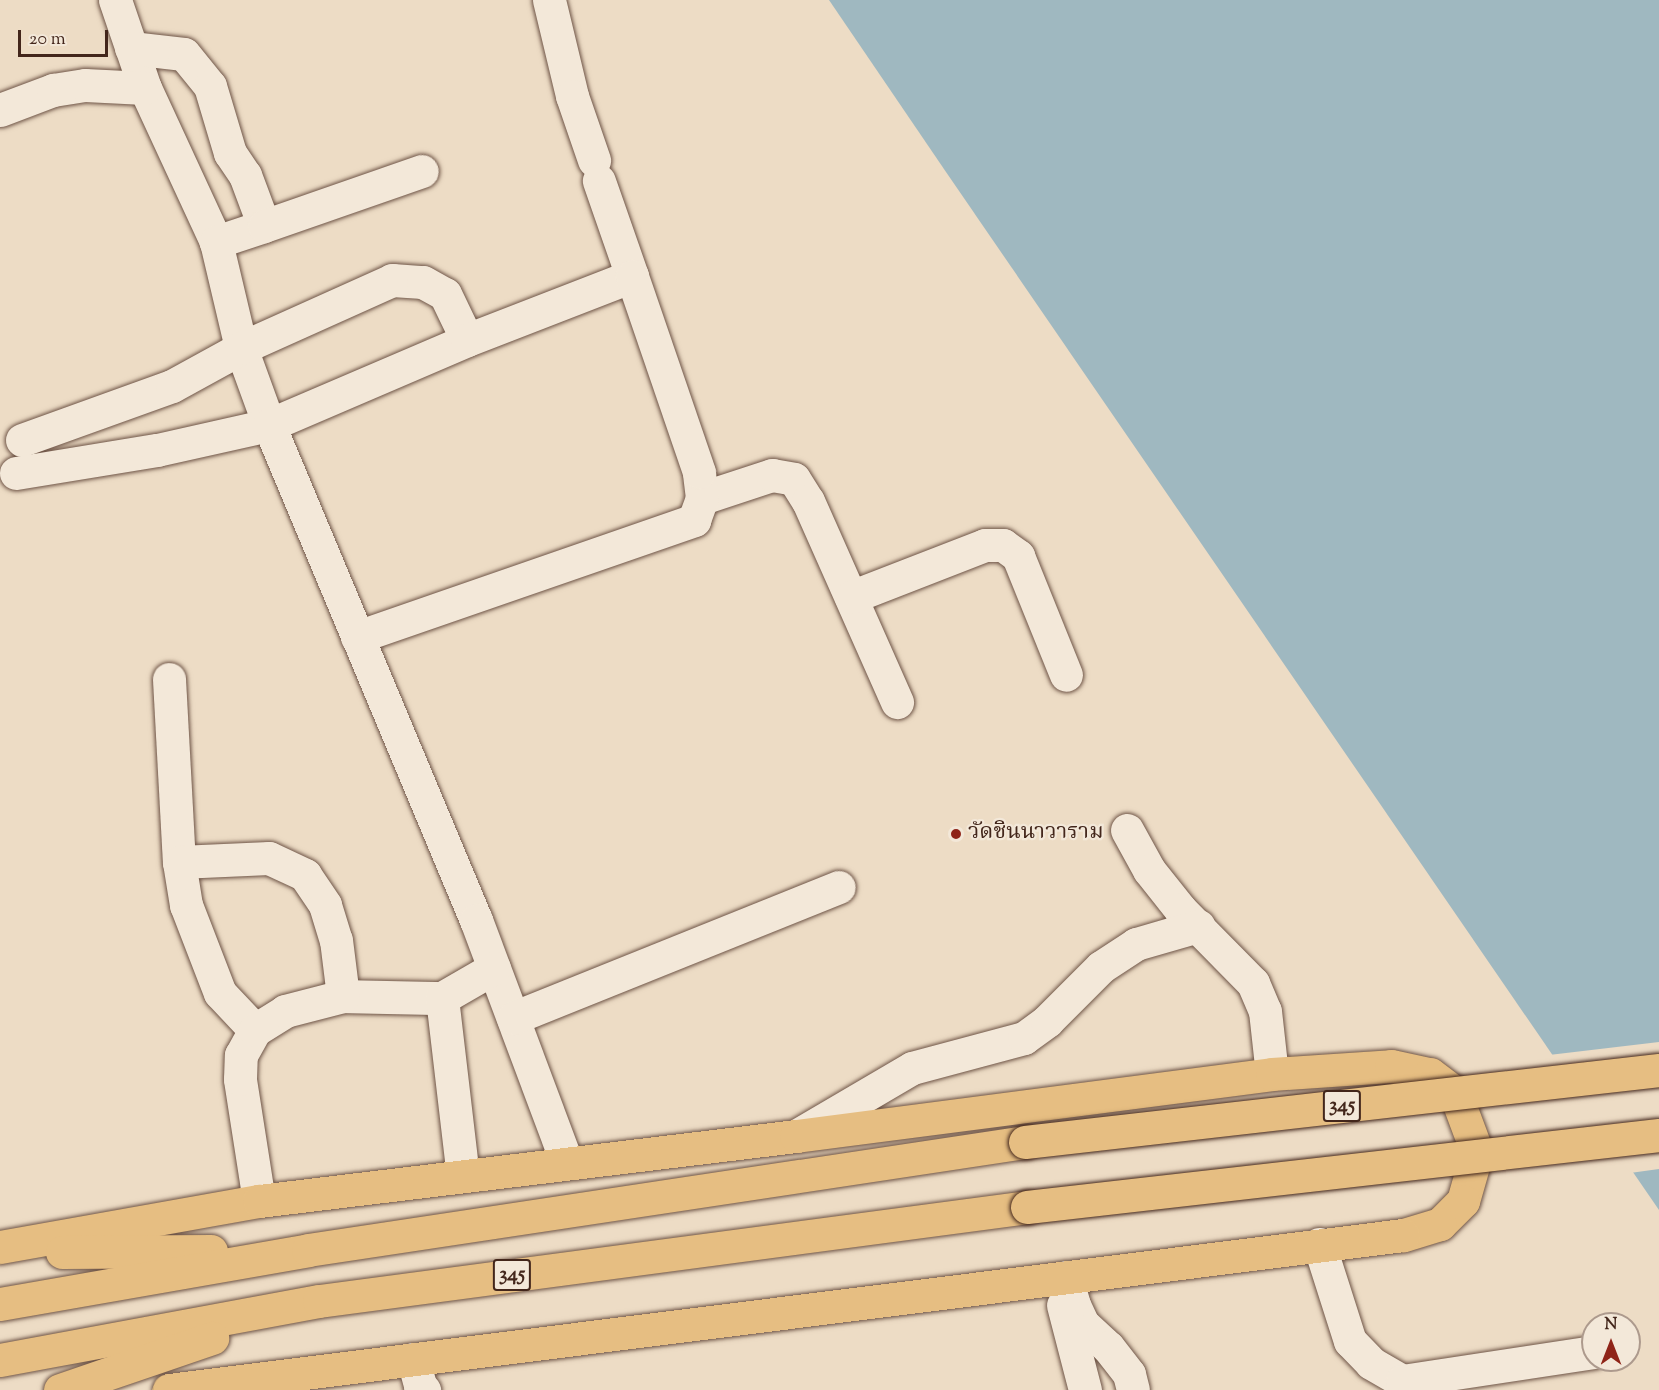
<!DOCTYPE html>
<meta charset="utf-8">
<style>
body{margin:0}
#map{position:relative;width:1659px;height:1390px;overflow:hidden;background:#eddcc5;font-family:"Sorts Mill Goudy","Noto Serif Thai",serif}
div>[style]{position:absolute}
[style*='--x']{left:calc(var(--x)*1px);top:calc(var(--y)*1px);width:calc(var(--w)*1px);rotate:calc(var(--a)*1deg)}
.water>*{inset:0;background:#9fb8c0}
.pier>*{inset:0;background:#eddcc5}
.roads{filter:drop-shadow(0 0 2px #6e5446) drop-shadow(0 0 2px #6e5446)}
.minor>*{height:33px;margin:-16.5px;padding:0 16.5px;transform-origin:16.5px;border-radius:16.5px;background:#f3e8d9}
.major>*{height:33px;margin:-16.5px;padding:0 16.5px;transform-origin:16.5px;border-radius:16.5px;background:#e6be82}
.bridges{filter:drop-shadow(0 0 2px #43261b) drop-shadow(0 0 2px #43261b)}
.major-bridge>*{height:33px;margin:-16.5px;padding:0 16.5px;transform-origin:16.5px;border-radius:16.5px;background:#e6be82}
.dots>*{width:16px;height:16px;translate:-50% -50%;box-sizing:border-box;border:3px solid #f3e8d9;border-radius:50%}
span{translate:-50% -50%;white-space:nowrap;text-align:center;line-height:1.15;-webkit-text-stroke:4.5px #f3e8d9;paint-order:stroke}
.shield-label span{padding:2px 4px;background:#f3e8d9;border:2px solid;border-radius:4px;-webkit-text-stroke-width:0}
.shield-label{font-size:21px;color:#43261b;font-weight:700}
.poi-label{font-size:22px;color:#43261b}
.left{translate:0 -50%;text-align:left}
.north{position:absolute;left:1581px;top:1312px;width:60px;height:60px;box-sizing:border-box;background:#f3e8d9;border:2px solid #ad9a8d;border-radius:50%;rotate:0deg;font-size:16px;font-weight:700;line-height:24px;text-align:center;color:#43261b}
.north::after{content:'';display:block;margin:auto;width:21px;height:27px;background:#8f2418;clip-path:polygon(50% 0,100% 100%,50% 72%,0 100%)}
.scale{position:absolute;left:18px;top:30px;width:90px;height:27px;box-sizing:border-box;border:3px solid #43261b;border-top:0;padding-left:8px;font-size:18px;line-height:21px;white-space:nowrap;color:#43261b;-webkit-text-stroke:4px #f3e8d9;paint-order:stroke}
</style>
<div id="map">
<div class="water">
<i style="clip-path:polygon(829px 0,1659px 0,1659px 1210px,946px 172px)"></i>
</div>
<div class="pier">
<i style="clip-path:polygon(1659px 1042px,1659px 1169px,1630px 1173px,1549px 1055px)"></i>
</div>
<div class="roads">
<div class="minor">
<i style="--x:115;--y:0;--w:93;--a:71.2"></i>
<i style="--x:145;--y:88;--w:170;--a:65.2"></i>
<i style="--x:216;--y:242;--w:109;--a:76.7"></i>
<i style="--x:241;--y:348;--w:82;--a:70"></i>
<i style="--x:269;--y:425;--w:537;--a:67.31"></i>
<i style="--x:476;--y:920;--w:259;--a:69.5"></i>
<i style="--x:549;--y:0;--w:99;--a:76.5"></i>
<i style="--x:572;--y:96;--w:68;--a:71"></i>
<i style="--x:131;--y:48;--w:53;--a:6.5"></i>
<i style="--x:184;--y:54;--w:41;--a:50.9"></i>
<i style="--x:210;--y:86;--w:70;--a:73.4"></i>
<i style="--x:230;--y:153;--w:27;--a:56"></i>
<i style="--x:245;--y:175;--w:54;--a:69.6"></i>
<i style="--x:264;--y:226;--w:51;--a:161.6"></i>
<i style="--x:0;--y:110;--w:57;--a:-20.7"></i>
<i style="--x:53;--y:90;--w:32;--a:-9"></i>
<i style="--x:85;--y:85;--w:60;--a:2.9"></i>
<i style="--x:264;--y:226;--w:167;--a:-19.2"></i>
<i style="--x:22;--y:440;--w:159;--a:-19.8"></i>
<i style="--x:172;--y:386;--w:79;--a:-28.8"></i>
<i style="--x:241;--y:348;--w:166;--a:-24.2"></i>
<i style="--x:392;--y:280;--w:31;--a:4"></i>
<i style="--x:423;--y:282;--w:25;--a:29"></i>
<i style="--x:445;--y:294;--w:51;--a:64.4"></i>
<i style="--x:16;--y:473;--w:143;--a:-9.3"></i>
<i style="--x:157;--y:450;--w:115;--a:-12.6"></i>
<i style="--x:269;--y:425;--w:215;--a:-23.2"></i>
<i style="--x:467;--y:340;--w:177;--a:-21.2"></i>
<i style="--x:632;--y:276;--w:101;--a:-109.2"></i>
<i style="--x:702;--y:498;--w:74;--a:-18.2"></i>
<i style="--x:772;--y:475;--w:22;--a:10"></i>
<i style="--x:794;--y:479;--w:26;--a:58"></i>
<i style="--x:808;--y:501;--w:220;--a:66.1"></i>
<i style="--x:851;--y:597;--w:144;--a:-21.2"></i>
<i style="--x:985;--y:545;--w:18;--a:0"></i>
<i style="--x:1003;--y:545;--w:19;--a:36"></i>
<i style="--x:1018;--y:556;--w:128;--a:68"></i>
<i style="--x:357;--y:637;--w:357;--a:-19.1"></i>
<i style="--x:694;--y:520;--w:23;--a:-70"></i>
<i style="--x:702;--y:498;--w:26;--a:-97"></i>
<i style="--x:699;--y:472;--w:207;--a:-108.9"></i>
<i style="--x:169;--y:679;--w:183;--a:86.9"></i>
<i style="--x:179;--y:862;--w:90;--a:-2.5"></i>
<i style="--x:269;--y:858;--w:40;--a:25"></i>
<i style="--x:305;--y:875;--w:36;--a:56"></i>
<i style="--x:325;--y:905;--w:37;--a:73"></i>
<i style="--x:336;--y:940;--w:56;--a:82.9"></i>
<i style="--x:343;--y:996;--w:99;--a:1.2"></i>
<i style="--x:442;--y:998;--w:179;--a:83.3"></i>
<i style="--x:1127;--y:830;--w:46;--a:61.2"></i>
<i style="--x:1149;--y:870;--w:50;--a:51.5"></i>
<i style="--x:1180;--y:909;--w:104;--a:45.4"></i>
<i style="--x:1253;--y:983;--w:30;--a:67"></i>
<i style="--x:1265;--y:1011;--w:63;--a:83.7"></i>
<i style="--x:179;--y:862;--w:44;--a:80.8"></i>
<i style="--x:186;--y:905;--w:94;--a:68.9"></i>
<i style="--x:220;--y:993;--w:51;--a:46.6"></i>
<i style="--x:442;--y:998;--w:60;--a:-30"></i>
<i style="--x:513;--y:1018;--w:351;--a:-21.9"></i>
<i style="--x:796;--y:1136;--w:134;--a:-30.4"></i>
<i style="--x:912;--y:1068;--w:116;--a:-15"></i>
<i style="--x:1024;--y:1038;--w:29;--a:-36"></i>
<i style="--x:1047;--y:1021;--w:76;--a:-45"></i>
<i style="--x:1101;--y:967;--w:42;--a:-33.3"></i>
<i style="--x:1136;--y:944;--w:65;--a:-16.2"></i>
<i style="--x:259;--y:1201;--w:123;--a:-98.9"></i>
<i style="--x:240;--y:1079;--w:24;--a:-88"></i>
<i style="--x:241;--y:1055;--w:29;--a:-61"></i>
<i style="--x:255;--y:1030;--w:36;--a:-32"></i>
<i style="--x:285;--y:1011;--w:60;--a:-14.5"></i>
<i style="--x:1319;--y:1244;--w:102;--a:72.3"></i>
<i style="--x:1350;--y:1341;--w:30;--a:46"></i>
<i style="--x:1371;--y:1363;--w:36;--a:30"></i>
<i style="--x:1402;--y:1381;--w:11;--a:56"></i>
<i style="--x:1066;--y:1277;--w:29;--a:74"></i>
<i style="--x:1074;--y:1305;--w:21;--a:65"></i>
<i style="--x:1083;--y:1324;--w:34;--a:43"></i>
<i style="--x:1108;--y:1347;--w:34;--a:52"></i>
<i style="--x:1129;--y:1374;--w:16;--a:76"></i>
<i style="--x:1063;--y:1305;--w:88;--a:75.5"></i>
<i style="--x:413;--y:1359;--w:28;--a:75"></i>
<i style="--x:420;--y:1386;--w:6;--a:45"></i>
<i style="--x:1402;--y:1381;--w:193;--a:-8.6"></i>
</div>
<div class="major">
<i style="--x:0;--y:1247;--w:263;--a:-10.1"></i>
<i style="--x:259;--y:1201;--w:541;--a:-6.9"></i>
<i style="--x:796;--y:1136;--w:480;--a:-7.4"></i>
<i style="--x:1272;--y:1074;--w:119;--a:-3.8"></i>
<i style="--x:1391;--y:1066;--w:40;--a:12"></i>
<i style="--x:1430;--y:1074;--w:31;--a:37"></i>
<i style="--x:1455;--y:1093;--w:63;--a:69.6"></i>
<i style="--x:1477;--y:1152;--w:51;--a:105.9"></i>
<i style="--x:1463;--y:1201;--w:33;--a:135"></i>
<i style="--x:1440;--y:1224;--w:39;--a:163"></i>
<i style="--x:1403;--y:1235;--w:1244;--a:172.84"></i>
<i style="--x:62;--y:1252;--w:149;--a:-0.4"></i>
<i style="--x:0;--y:1304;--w:313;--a:-9.9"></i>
<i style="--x:308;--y:1250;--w:725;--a:-8.57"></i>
<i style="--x:0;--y:1360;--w:324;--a:-10.5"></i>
<i style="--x:319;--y:1301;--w:714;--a:-7.56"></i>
<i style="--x:60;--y:1390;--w:161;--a:-18.9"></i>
</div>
</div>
<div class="bridges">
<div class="major-bridge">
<i style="--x:1025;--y:1142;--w:638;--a:-6.48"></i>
<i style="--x:1027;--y:1207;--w:636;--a:-6.5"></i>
</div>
</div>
<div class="dots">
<i style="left:956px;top:834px;background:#8f2418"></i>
</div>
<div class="shield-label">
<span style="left:1342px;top:1106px">345</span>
<span style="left:512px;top:1275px">345</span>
</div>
<div class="poi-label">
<span class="left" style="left:968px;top:834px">วัดชินนาวาราม</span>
</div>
<div class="north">N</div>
<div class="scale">20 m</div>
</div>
